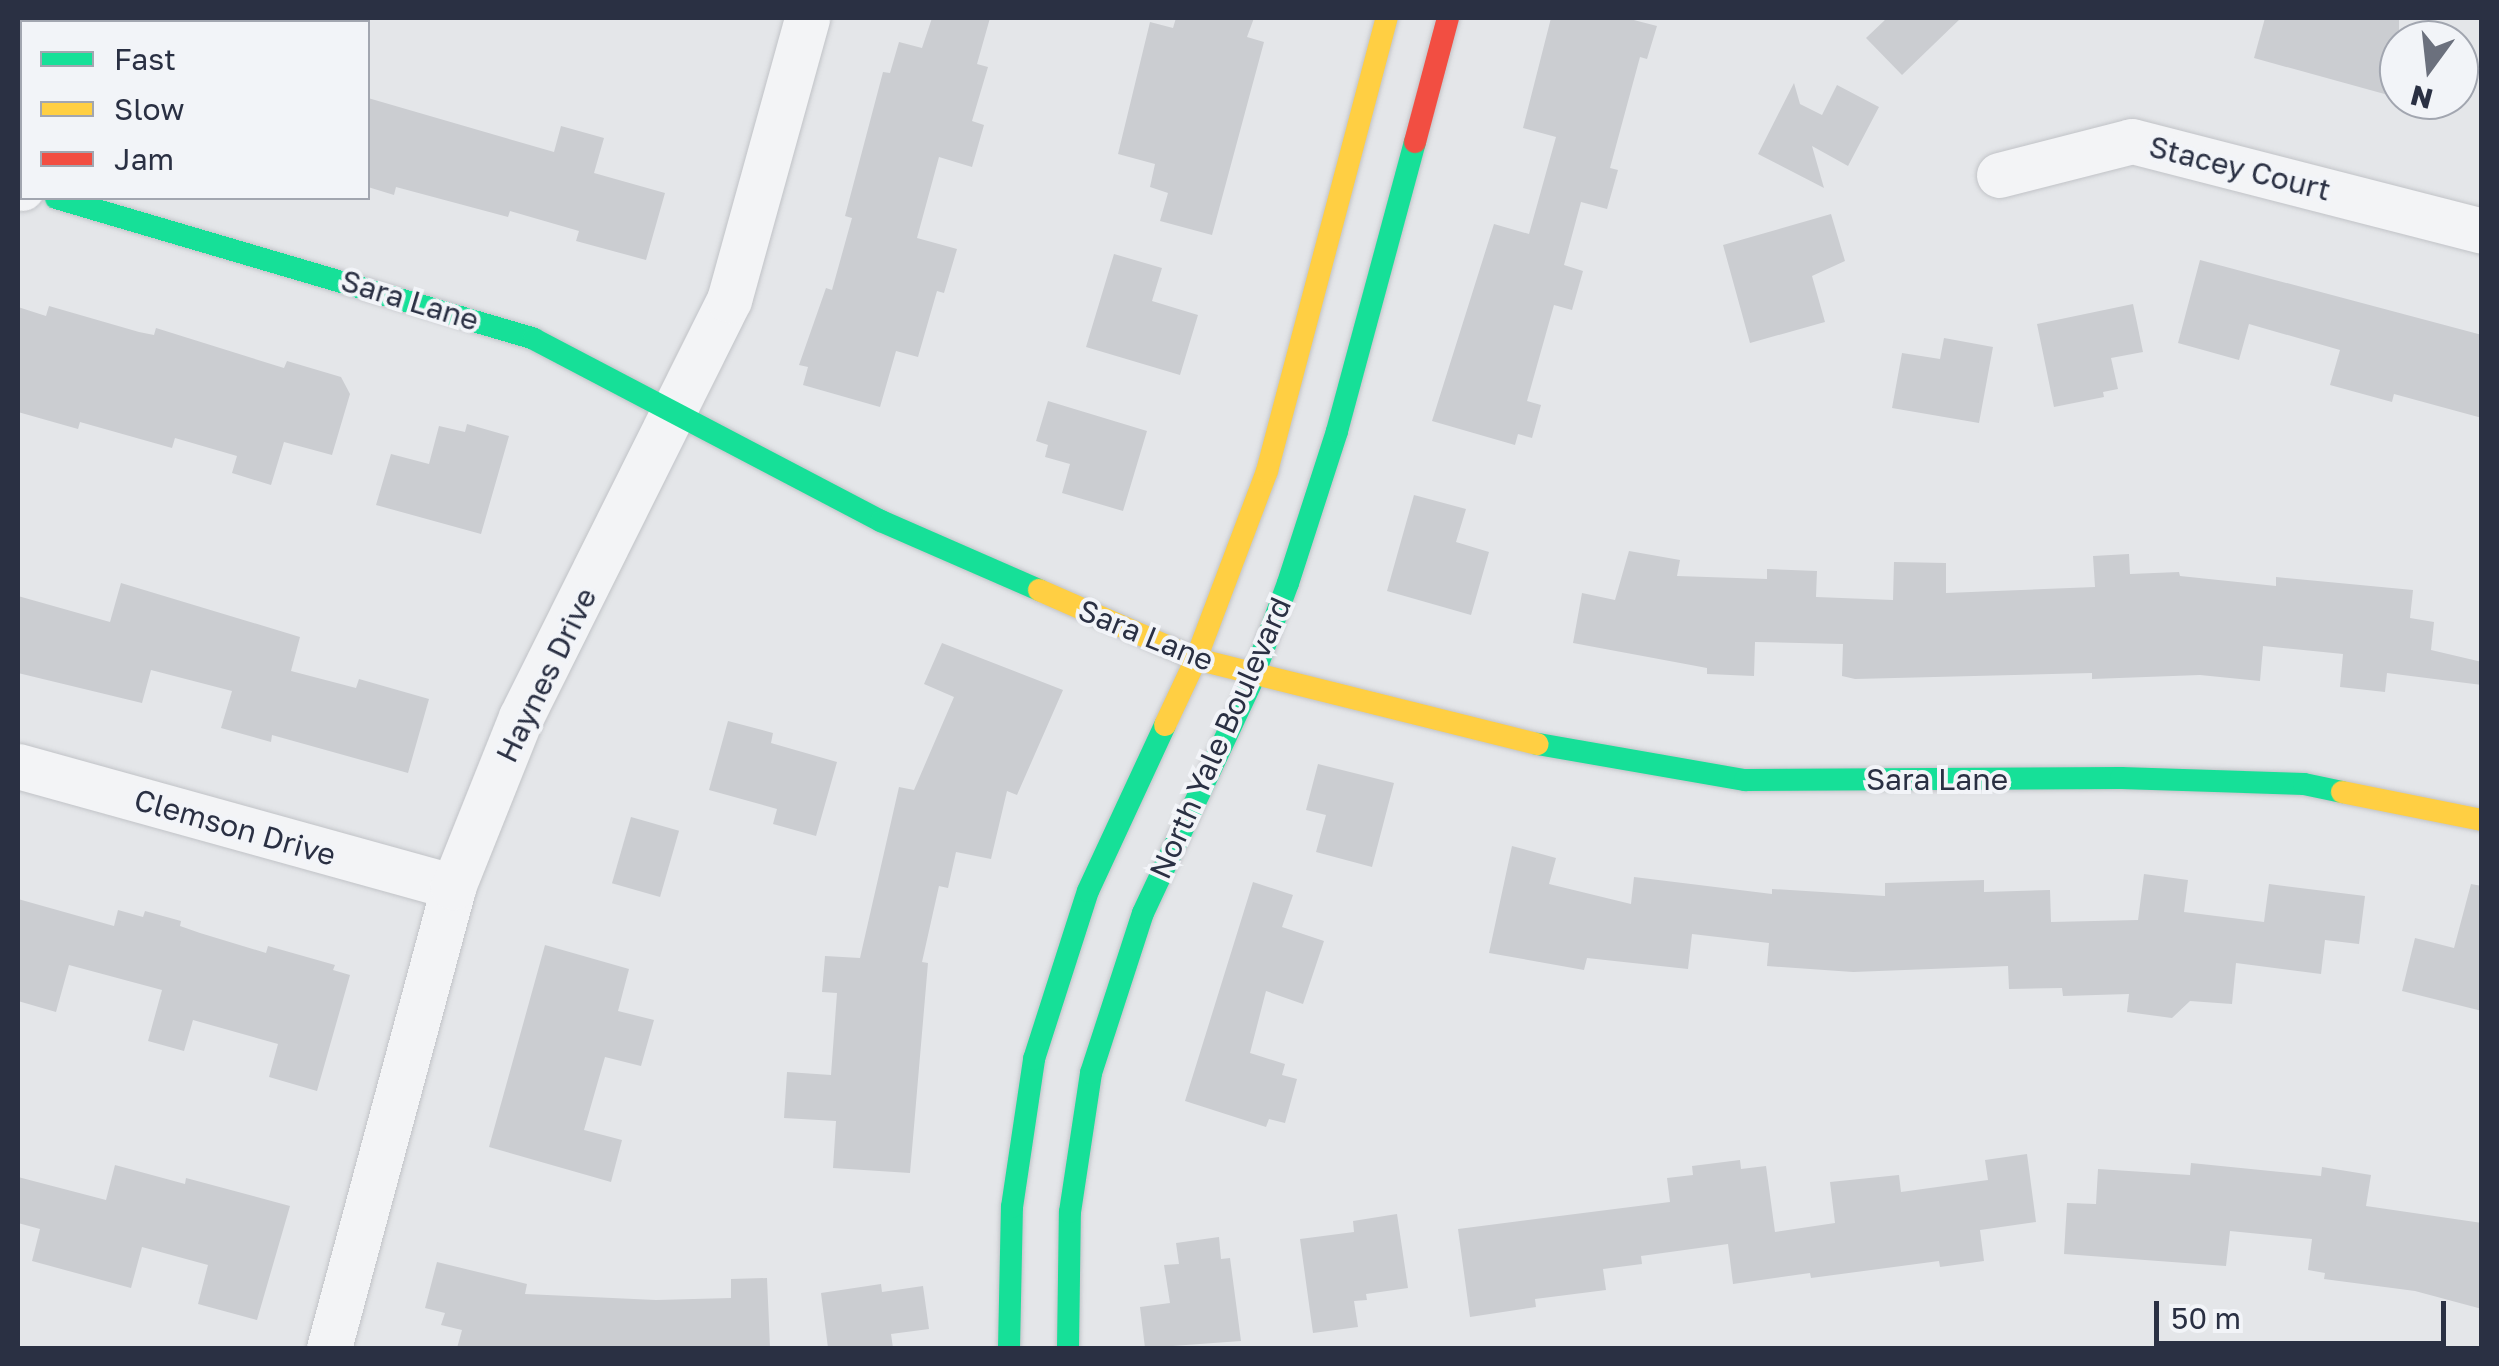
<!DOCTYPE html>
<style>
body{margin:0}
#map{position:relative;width:2499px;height:1366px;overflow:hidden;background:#e4e6e9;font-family:"Golos Text",sans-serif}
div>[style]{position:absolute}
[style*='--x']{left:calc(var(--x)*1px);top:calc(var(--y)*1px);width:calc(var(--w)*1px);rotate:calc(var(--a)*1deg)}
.building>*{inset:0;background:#cbcdd1;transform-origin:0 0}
.roads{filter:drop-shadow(0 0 2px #c1c3c7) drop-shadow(0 0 2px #c1c3c7)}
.street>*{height:45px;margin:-22.5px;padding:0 22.5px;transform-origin:22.5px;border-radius:22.5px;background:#f3f4f6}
.fast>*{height:22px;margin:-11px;padding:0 11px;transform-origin:11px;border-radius:11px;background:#16e098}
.slow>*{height:22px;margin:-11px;padding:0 11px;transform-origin:11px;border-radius:11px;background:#ffcf43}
.jam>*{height:22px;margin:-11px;padding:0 11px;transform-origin:11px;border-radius:11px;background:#f24e42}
span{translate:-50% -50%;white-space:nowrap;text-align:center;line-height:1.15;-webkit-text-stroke:8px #f2f4f8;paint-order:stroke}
.street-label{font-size:30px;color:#2a3043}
.frame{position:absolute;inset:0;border:20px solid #2a3043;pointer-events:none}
.legend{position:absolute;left:20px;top:20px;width:350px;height:180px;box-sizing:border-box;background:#f2f4f8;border:2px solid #a2a6b0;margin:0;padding:12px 18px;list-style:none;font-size:30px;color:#2a3043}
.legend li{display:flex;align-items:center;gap:20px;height:50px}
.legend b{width:50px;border:2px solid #a2a6b0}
.north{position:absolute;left:2379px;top:20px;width:100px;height:100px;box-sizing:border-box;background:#f2f4f8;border:2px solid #a2a6b0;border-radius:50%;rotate:195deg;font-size:28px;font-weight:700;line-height:40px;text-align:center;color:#2a3043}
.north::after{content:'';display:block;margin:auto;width:35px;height:45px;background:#6b707d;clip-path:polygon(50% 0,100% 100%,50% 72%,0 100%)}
.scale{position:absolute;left:2154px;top:1301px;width:292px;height:45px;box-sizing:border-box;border:5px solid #2a3043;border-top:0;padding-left:12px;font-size:30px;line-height:35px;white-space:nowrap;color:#2a3043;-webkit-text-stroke:8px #f2f4f8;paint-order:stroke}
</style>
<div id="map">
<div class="building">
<i style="clip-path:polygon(932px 18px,990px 18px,977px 64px,988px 67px,972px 121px,984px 125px,972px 167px,939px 157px,917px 238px,957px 249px,944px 293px,937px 291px,918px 357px,896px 351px,880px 407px,803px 385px,808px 367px,799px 365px,826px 288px,832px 290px,852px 218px,845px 216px,883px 72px,890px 73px,899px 42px,922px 48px)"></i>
<i style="clip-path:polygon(1176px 18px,1254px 18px,1247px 37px,1264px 42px,1212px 235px,1160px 221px,1168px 193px,1150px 187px,1155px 164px,1118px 154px,1150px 22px,1173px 28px)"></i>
<i style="clip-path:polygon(1551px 18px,1626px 18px,1657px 26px,1647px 59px,1640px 57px,1610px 168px,1618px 170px,1607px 209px,1581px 202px,1564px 265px,1583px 271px,1572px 310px,1554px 305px,1527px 401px,1541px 405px,1532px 438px,1518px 434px,1515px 445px,1432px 421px,1494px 224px,1529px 234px,1556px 137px,1523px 128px)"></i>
<i style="clip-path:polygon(1887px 18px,1961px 18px,1902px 75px,1866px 38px)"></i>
<i style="clip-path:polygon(2265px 18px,2399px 18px,2399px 98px,2254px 58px)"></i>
<i style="clip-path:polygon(1794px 83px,1800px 104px,1822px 115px,1837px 85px,1879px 107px,1848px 166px,1812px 146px,1824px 188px,1758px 154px)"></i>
<i style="clip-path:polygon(368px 98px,554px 152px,561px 126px,604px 138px,594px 173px,665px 193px,646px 260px,576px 241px,579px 231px,510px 211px,508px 217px,396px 187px,394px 195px,368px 187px)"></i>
<i style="clip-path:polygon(1831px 214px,1845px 261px,1812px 276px,1825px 322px,1750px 343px,1723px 245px)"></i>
<i style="clip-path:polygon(1114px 254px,1162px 268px,1152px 301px,1198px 315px,1180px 375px,1086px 347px)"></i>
<i style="clip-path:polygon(2200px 260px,2482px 335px,2482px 418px,2394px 394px,2392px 402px,2330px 385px,2340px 350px,2249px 324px,2239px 360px,2178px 343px)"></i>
<i style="clip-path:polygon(2133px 304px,2143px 352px,2111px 358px,2118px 389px,2103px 392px,2104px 397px,2054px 407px,2037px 324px)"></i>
<i style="clip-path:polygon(49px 306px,139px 332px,154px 335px,156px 328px,284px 368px,287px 361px,341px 377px,350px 394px,332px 455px,284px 442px,271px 485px,232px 473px,237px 456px,175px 438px,172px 448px,80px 422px,78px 429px,18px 412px,18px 307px,46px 316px)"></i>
<i style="clip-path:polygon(1944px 338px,1993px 347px,1979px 423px,1892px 408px,1902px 353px,1940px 359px)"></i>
<i style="clip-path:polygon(1048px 401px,1147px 431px,1123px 511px,1062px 493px,1070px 464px,1045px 457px,1048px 445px,1036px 441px)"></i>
<i style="clip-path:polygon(467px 424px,509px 436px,481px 534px,376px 505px,391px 454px,429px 464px,439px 426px,465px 432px)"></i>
<i style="clip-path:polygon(1414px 495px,1466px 509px,1456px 542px,1489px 552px,1471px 615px,1387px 591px)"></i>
<i style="clip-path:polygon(1629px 551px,1680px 560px,1677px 576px,1767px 579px,1767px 569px,1817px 571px,1816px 597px,1893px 600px,1894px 562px,1946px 563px,1946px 593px,2095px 587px,2093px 556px,2129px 554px,2130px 574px,2179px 572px,2180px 576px,2276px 586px,2276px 577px,2413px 590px,2410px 618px,2434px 622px,2431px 650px,2482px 662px,2482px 685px,2387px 673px,2385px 692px,2340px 687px,2343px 654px,2263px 646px,2260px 681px,2200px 675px,2092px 679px,2092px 673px,1855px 679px,1842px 676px,1843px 644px,1755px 642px,1754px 676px,1707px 674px,1707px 668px,1573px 643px,1582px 593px,1615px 600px)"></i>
<i style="clip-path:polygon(121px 583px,300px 637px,291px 671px,356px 688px,359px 679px,429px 699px,408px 773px,272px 735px,271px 742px,221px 728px,232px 691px,151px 670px,142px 703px,18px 673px,18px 596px,110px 622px)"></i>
<i style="clip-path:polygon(942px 643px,1063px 690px,1017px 795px,1007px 791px,991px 859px,956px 852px,948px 888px,939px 886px,922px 962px,928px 963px,910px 1173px,833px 1168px,836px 1121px,784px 1118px,787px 1072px,831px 1075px,837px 993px,822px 992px,825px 956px,860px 958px,899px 787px,914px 790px,954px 697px,924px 684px)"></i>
<i style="clip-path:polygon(728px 721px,773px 733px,771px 743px,837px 762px,816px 836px,773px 824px,777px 809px,709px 790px)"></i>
<i style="clip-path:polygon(1318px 764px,1394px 783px,1372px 867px,1316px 852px,1326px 815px,1306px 810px)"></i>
<i style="left:631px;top:817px;width:50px;height:69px;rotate:16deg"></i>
<i style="clip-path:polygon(1512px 846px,1556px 858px,1549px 884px,1631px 904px,1634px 877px,1772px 894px,1772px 889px,1885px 896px,1885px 883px,1984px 880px,1984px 892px,2050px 890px,2051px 922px,2138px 920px,2144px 874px,2188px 880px,2184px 912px,2264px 922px,2269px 884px,2365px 896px,2359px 944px,2325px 940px,2321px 974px,2236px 963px,2232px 1004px,2190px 1001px,2172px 1018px,2127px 1012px,2129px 994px,2063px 996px,2062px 988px,2009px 989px,2008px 966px,1853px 972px,1767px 966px,1769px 943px,1692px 934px,1688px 969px,1587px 958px,1584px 970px,1489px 953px)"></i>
<i style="clip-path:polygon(1253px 882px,1293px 895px,1282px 927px,1324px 941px,1303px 1004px,1266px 991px,1250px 1053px,1285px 1064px,1282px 1075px,1297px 1079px,1285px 1123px,1269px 1119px,1266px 1127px,1185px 1101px)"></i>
<i style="clip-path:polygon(2471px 884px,2482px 886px,2482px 1011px,2402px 991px,2415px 938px,2454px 948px)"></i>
<i style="clip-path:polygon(18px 899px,114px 926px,118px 910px,143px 917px,145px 911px,181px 921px,180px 926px,200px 933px,266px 953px,268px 946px,335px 965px,333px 970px,350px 975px,317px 1091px,269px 1077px,278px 1044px,193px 1020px,184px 1051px,148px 1041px,162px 990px,69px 965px,56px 1012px,18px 1001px)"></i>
<i style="clip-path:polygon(545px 945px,629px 969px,618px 1011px,654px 1020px,641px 1066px,605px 1057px,584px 1130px,622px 1140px,611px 1182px,489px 1147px)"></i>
<i style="clip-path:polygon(2027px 1154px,2036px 1222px,1980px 1230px,1984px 1261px,1940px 1267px,1939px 1261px,1811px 1278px,1810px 1273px,1733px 1284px,1728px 1244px,1641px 1256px,1642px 1264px,1603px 1269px,1606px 1290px,1535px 1299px,1536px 1307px,1470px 1317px,1458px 1229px,1670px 1202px,1667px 1178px,1693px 1175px,1692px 1166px,1740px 1160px,1741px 1169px,1766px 1166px,1775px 1232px,1835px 1223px,1830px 1182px,1899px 1175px,1901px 1192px,1988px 1180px,1985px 1160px)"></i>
<i style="clip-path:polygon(2191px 1163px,2321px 1176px,2322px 1167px,2371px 1175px,2366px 1206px,2482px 1223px,2482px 1309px,2415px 1291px,2324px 1279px,2325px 1273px,2308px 1270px,2312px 1239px,2230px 1231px,2226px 1266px,2064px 1254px,2067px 1203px,2096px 1204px,2098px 1169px,2190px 1175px)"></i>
<i style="clip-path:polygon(115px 1165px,185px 1184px,186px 1178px,290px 1206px,257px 1320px,198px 1304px,208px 1265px,142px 1247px,131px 1288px,32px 1261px,40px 1229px,18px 1223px,18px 1177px,106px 1200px)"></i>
<i style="clip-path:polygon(1397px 1214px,1408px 1288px,1366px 1294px,1367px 1300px,1354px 1301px,1358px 1327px,1313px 1333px,1300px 1239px,1354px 1232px,1353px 1221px)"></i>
<i style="clip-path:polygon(1219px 1237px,1221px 1259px,1230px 1258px,1241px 1341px,1145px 1348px,1140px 1307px,1170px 1303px,1164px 1265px,1179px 1264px,1176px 1243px)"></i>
<i style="clip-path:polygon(437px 1262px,527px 1284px,525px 1294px,656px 1300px,731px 1298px,731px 1279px,767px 1278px,770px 1348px,457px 1348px,462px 1330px,441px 1325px,445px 1313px,425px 1308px)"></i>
<i style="clip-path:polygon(881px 1284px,882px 1292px,923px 1286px,929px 1329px,891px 1334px,893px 1348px,828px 1348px,821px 1293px)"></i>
</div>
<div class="roads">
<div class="street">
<i style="--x:1999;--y:175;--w:137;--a:-14.3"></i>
<i style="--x:2132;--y:141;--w:361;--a:14.4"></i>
<i style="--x:18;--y:187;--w:4;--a:14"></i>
<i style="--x:18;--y:766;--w:452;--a:15.5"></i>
<i style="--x:329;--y:1348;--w:477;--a:-74.9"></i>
<i style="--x:453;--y:887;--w:183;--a:-68.2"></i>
<i style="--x:521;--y:717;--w:466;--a:-63.5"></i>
<i style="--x:729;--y:300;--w:293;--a:-74.5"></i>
</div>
<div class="fast">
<i style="--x:56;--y:198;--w:498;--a:16.4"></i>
<i style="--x:534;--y:339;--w:392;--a:27.7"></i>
<i style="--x:881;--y:521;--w:172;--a:23.6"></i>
<i style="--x:1538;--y:744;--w:210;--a:9.9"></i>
<i style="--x:1745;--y:780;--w:376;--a:-0.3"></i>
<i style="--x:2121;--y:778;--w:183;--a:1.9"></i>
<i style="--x:2304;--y:784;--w:39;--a:12"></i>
<i style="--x:1009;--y:1348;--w:141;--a:-88.8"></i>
<i style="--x:1012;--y:1207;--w:150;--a:-81.5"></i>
<i style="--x:1034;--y:1059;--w:176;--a:-72.2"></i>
<i style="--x:1088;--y:891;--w:183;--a:-65.1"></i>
<i style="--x:1068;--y:1348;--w:136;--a:-89.2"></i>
<i style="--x:1070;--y:1212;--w:141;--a:-81.4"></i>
<i style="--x:1091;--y:1073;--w:168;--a:-72"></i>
<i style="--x:1143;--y:913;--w:254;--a:-64.8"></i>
<i style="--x:1251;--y:683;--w:107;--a:-69.7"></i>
<i style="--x:1288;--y:583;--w:160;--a:-72.1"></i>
<i style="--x:1337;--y:431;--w:299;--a:-74.9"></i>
</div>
<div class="slow">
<i style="--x:1039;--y:590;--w:171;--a:23.7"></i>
<i style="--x:1196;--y:659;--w:352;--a:14"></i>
<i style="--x:1165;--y:725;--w:73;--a:-64.8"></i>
<i style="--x:1196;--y:659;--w:201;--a:-69.3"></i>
<i style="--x:1267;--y:471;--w:469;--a:-75.2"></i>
<i style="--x:2342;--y:792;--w:143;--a:11.3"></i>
</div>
<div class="jam">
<i style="--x:1415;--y:142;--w:128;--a:-75.1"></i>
</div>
</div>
<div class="street-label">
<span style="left:2240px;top:168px;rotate:14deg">Stacey Court</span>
<span style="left:410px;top:300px;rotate:17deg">Sara Lane</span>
<span style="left:1146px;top:635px;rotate:22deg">Sara Lane</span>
<span style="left:546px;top:675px;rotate:-64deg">Haynes Drive</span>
<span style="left:1220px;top:738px;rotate:-66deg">North Yale Boulevard</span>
<span style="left:1937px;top:779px">Sara Lane</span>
<span style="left:235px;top:827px;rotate:16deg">Clemson Drive</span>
</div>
<div class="frame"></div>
<ul class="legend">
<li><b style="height:12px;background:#16e098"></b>Fast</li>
<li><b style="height:12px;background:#ffcf43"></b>Slow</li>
<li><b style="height:12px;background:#f24e42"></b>Jam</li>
</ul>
<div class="north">N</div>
<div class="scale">50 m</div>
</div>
